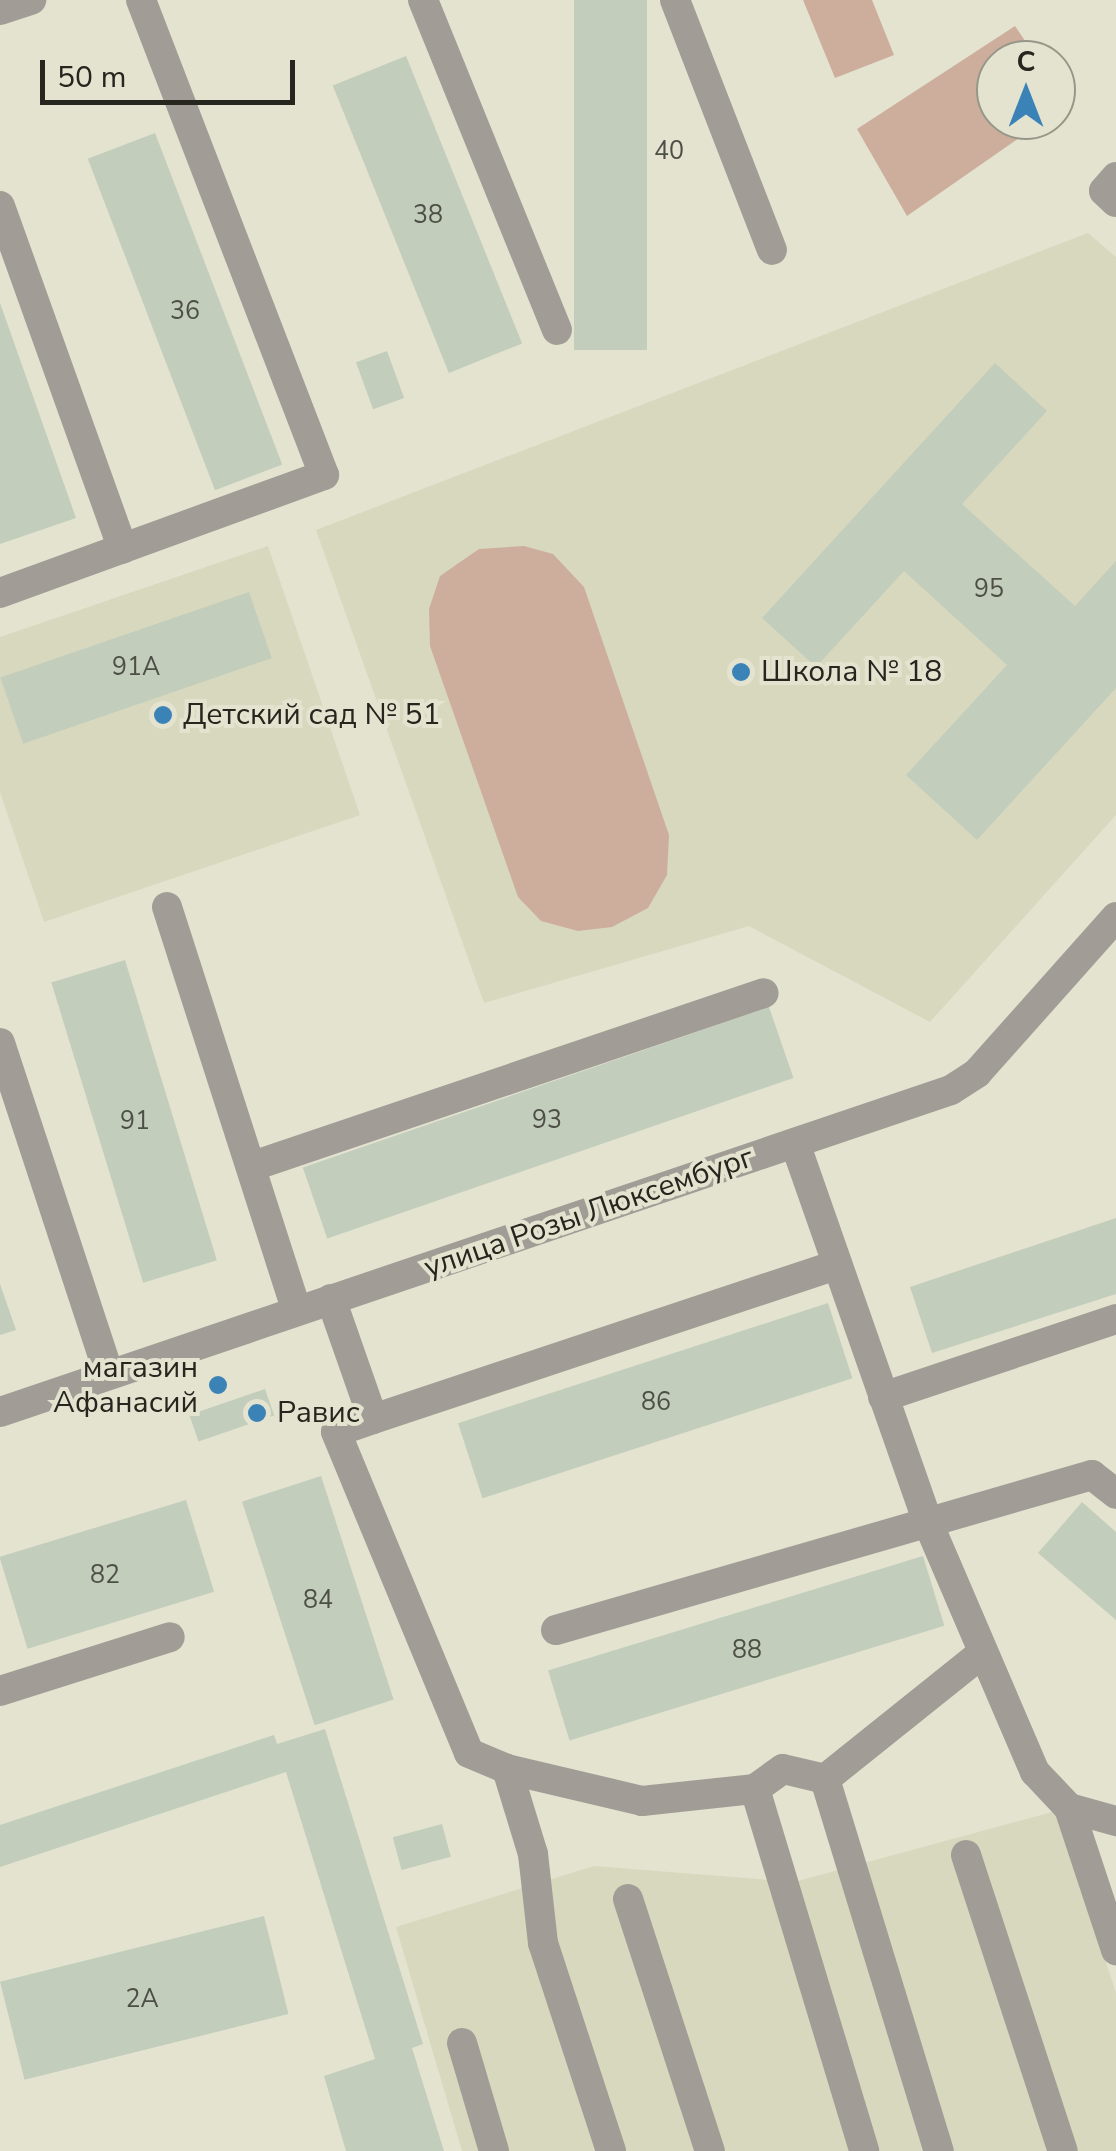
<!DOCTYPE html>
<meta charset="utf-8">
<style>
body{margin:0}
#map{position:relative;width:1116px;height:2151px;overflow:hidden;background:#e3e3d0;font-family:"Nunito Sans",sans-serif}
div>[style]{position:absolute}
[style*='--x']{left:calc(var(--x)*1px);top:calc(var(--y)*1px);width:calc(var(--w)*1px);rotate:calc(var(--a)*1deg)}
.built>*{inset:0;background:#d8d8be}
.green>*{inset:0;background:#cdae9c}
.building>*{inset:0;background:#c2cdbc;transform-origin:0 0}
.minor>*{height:30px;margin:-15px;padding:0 15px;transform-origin:15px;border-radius:15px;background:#a19d96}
.dots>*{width:28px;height:28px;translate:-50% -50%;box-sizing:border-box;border:5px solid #e3e3d0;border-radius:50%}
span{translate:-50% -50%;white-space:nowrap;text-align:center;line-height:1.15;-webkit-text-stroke:8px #e3e3d0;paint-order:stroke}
.number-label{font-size:25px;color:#4d4f46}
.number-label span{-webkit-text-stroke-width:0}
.poi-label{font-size:30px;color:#26251e}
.left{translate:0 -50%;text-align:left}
.right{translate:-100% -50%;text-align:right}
.street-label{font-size:30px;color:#26251e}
.north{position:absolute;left:976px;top:40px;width:100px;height:100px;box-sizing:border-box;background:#e3e3d0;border:2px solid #979789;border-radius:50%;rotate:0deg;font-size:28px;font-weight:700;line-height:40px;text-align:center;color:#26251e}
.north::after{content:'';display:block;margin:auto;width:35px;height:45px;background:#3b83b7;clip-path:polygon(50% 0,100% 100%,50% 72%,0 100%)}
.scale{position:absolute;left:40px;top:60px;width:255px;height:45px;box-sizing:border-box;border:5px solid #26251e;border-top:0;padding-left:12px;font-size:30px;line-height:35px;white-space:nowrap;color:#26251e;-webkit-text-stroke:8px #e3e3d0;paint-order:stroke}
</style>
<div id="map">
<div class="built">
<i style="clip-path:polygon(1088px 233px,1116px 257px,1116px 815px,930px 1022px,749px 926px,484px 1003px,316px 530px)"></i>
<i style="clip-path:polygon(268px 546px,360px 815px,44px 922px,0 792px,0 637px)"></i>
<i style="clip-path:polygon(1056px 1811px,1116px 1993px,1116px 2151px,462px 2151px,396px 1927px,594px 1866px,794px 1882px)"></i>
</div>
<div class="green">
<i style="clip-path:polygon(803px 0,872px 0,894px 55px,835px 78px)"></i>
<i style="clip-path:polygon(1015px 26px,1038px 60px,996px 60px,996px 120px,1045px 120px,907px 216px,857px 129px)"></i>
<i style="clip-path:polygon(524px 546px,553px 554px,584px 587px,669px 835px,667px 875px,648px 908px,612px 927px,578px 931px,541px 921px,518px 897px,430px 646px,429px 609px,440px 576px,479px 549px)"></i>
</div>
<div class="building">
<i style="left:574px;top:0;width:73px;height:350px"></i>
<i style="left:406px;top:56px;width:310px;height:79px;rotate:68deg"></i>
<i style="left:155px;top:133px;width:355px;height:72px;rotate:69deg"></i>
<i style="clip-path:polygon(0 303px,76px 518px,0 544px)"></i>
<i style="left:387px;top:351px;width:50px;height:33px;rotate:70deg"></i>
<i style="clip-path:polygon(995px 363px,1047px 411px,962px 504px,1075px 606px,1116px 561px,1116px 688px,977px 840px,906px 775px,1007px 665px,904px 571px,816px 667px,762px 618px)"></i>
<i style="left:249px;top:592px;width:70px;height:263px;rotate:71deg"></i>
<i style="left:125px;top:960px;width:314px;height:77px;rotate:73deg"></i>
<i style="left:769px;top:1007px;width:75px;height:493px;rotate:71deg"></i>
<i style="clip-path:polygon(1116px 1218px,1116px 1294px,932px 1353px,910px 1287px)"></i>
<i style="clip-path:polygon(0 1284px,16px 1330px,0 1335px)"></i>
<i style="left:828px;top:1303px;width:79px;height:389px;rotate:72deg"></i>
<i style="left:265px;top:1389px;width:28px;height:80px;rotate:71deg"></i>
<i style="left:321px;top:1476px;width:235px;height:83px;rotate:72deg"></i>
<i style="left:186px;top:1500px;width:96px;height:195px;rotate:73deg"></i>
<i style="clip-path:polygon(1082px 1502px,1116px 1532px,1116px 1620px,1038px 1553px)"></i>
<i style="left:923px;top:1556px;width:73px;height:392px;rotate:73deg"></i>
<i style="clip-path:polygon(325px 1729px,423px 2044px,412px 2048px,444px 2151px,346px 2151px,324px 2076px,375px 2059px,286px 1772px,0 1867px,0 1825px,274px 1735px,277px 1744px)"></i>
<i style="left:442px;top:1824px;width:34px;height:51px;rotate:75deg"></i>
<i style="left:264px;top:1916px;width:101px;height:272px;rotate:76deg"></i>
</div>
<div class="minor">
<i style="--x:423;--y:0;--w:356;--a:67.9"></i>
<i style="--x:675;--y:0;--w:268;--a:68.8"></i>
<i style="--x:0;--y:10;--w:33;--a:-18"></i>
<i style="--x:1116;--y:177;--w:18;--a:131"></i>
<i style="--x:1104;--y:191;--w:16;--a:43"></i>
<i style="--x:0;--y:206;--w:364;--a:70.3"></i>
<i style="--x:0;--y:593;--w:345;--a:-20"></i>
<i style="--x:324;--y:475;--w:509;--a:-111.07"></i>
<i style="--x:167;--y:907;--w:424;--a:72.2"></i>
<i style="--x:0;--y:1043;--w:349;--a:71.8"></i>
<i style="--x:795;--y:1143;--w:397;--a:70.7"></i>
<i style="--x:926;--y:1518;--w:276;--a:66.8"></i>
<i style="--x:1035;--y:1772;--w:50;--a:46.6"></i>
<i style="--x:1069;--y:1808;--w:49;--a:15.5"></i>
<i style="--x:253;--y:1166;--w:539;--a:-18.7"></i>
<i style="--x:331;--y:1299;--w:127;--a:70.7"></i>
<i style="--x:373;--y:1419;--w:39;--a:161"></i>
<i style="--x:336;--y:1432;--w:347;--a:67.5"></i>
<i style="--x:469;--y:1753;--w:41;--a:22.8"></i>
<i style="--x:507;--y:1769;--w:89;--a:73"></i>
<i style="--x:533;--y:1854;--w:90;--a:83.6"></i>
<i style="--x:543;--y:1943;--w:219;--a:71.9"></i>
<i style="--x:883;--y:1397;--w:246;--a:-18.5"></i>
<i style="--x:0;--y:1412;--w:1004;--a:-18.71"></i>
<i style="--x:951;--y:1090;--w:31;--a:-33"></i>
<i style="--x:977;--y:1073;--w:209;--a:-48.3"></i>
<i style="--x:373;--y:1419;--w:489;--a:-18.4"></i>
<i style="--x:556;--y:1630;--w:558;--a:-16.13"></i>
<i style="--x:1092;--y:1475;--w:31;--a:38"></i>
<i style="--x:0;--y:1691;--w:178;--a:-17.6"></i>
<i style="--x:507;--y:1769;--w:139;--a:13.3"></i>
<i style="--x:642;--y:1801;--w:114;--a:-6.1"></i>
<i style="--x:755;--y:1789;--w:34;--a:-36"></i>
<i style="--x:783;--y:1769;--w:43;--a:13.4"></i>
<i style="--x:825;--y:1779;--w:198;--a:-38.7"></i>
<i style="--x:825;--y:1779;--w:389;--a:73"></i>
<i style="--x:755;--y:1789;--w:378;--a:73.2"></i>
<i style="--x:1069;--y:1808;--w:150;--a:71.7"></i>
<i style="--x:966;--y:1855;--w:311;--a:71.9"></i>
<i style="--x:628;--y:1899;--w:265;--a:72"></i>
<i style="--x:462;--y:2043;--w:113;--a:73.5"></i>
</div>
<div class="dots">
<i style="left:741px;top:672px;background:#3b83b7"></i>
<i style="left:163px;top:715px;background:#3b83b7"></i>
<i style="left:218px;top:1385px;background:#3b83b7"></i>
<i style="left:257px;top:1413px;background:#3b83b7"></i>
</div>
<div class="number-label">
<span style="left:669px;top:151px">40</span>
<span style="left:428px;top:215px">38</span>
<span style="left:185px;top:311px">36</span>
<span style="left:989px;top:589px">95</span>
<span style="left:136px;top:667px">91А</span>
<span style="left:547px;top:1120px">93</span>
<span style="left:135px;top:1121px">91</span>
<span style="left:656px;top:1402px">86</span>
<span style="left:105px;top:1575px">82</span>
<span style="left:318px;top:1600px">84</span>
<span style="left:747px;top:1650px">88</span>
<span style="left:142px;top:1999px">2А</span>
</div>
<div class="poi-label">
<span class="left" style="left:761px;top:672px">Школа № 18</span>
<span class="left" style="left:183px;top:715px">Детский сад № 51</span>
<span class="right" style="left:198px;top:1385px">магазин<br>Афанасий</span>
<span class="left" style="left:277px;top:1413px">Равис</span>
</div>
<div class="street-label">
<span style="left:589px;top:1213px;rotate:-19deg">улица Розы Люксембург</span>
</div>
<div class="north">С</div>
<div class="scale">50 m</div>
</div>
